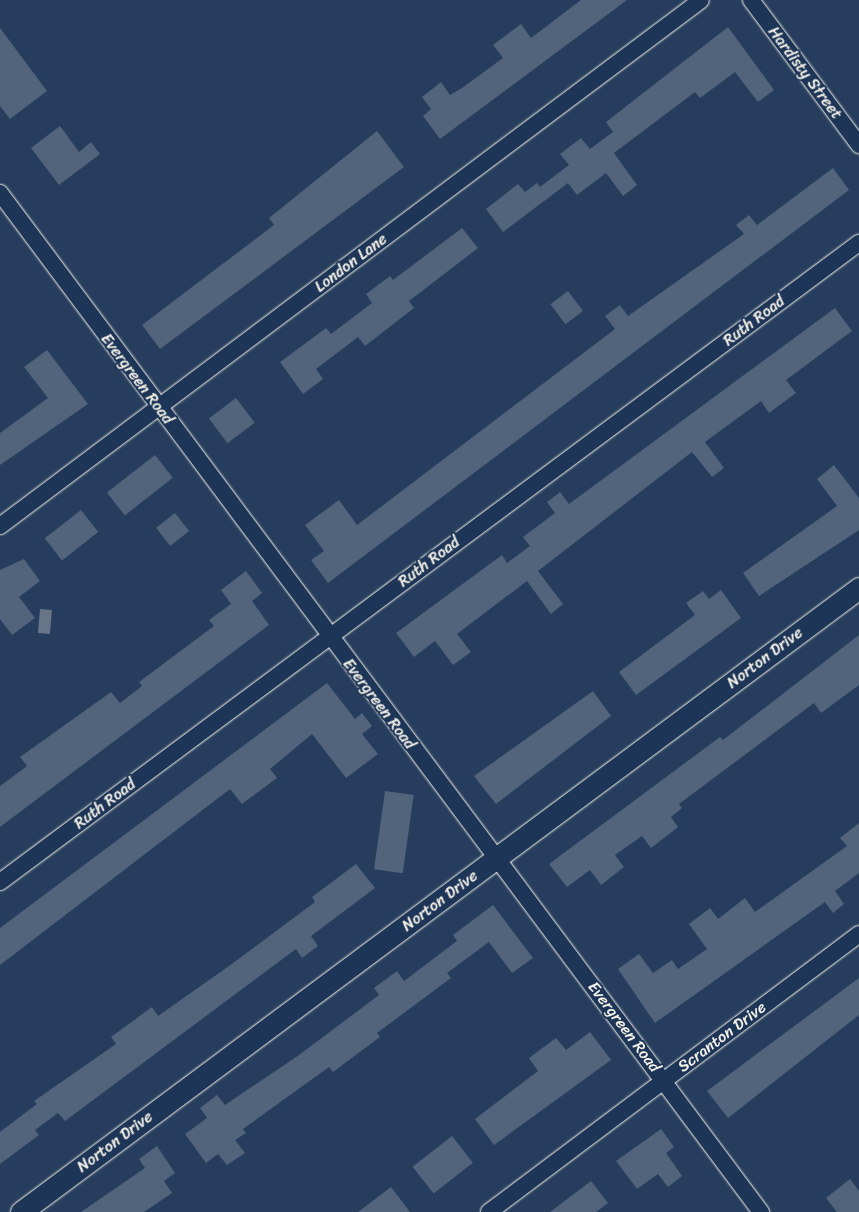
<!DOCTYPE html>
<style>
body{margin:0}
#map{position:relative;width:859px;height:1212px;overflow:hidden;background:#263d5d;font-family:Sriracha,sans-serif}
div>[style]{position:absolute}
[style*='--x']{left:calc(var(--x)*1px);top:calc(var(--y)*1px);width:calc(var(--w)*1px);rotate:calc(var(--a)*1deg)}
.water>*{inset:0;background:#677588;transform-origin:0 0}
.building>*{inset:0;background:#52647b;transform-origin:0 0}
.roads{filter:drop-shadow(0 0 1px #f4f1e8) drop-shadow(0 0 1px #f4f1e8)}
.minor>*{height:16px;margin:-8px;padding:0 8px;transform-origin:8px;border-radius:8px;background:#1d3557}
.tertiary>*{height:21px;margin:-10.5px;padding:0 10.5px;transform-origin:10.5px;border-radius:10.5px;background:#1d3557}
span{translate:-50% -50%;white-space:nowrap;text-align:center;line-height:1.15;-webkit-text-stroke:4px #1d3557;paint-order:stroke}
.street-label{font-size:16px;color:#f4f1e8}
</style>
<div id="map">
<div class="water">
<i style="left:40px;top:609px;width:12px;height:24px;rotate:5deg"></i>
</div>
<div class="building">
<i style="clip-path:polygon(581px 0,627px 0,440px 139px,423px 116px,431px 109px,422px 97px,441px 82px,450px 95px,462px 88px,503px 58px,493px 45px,521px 24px,531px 38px)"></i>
<i style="clip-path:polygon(728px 27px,774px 90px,758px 102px,735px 72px,700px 98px,695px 92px,614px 153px,637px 185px,623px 196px,606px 173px,577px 195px,568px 183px,503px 232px,486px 209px,518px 184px,525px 192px,537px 183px,540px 187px,569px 165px,560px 154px,581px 138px,590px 149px,613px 132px,606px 122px)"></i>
<i style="clip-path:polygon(0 28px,47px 91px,10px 119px,0 106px)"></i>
<i style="clip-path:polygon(60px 126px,79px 152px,91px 142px,100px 154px,59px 185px,31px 148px)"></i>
<i style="clip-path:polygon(377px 131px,404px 167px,160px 349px,142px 325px,274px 225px,269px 218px)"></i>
<i style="clip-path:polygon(833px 168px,849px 190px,328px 583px,311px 560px,324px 551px,305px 525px,339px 500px,357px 525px,615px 329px,605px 316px,620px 305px,628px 316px,744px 234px,736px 225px,749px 215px,757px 225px)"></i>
<i style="clip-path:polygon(462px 228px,478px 248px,409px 301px,414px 308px,365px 346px,358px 337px,316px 369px,323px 379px,303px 394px,280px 362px,326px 328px,331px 334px,372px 303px,366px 294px,390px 276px,393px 280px)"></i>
<i style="left:568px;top:291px;width:25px;height:22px;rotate:53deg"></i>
<i style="clip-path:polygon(835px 308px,852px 331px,786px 380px,796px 393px,769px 413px,761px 401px,705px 442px,724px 468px,712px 477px,692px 452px,538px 571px,563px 604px,551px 614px,527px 581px,457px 634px,471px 652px,453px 665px,435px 641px,414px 657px,396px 633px,502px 555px,507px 563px,530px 546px,523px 537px,555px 513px,547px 502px,560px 492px,569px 504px)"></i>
<i style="clip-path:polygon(47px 350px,88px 404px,0 465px,0 433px,48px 398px,24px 367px)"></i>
<i style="left:236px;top:398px;width:31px;height:34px;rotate:53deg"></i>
<i style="left:155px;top:455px;width:29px;height:61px;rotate:52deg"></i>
<i style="clip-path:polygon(834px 465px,859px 498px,859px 530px,759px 596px,743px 573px,837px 506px,817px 479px)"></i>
<i style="left:81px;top:510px;width:28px;height:46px;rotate:52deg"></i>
<i style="left:175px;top:513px;width:23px;height:24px;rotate:52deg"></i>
<i style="clip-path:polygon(24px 559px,40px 581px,19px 597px,35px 618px,12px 635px,0 619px,0 570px)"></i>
<i style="clip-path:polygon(246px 571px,262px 593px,252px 601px,269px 625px,0 827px,0 786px,27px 766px,20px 757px,111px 692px,120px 703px,142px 686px,139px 682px,214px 626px,209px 620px,231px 604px,221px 590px)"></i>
<i style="clip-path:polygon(721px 590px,741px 618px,636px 695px,619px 672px,695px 615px,686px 603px,703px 591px,709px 599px)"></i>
<i style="clip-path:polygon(859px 635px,859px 685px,821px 713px,814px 703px,679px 804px,682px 808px,671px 817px,678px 827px,651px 848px,642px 836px,615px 855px,624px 867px,601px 885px,590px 870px,567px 887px,549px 864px,720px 737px,723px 740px)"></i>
<i style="clip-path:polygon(327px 683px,355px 719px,362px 713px,372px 726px,362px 734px,378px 754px,346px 778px,312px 734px,270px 769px,277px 778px,242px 804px,230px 789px,0 965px,0 928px)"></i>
<i style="clip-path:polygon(593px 691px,611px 716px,496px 804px,474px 776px)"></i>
<i style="left:385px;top:791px;width:29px;height:79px;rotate:8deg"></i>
<i style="clip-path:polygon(859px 823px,859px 873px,835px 891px,844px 904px,833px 913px,825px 902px,655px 1023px,618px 969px,639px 954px,653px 973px,672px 960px,678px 969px,707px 949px,689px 924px,710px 908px,718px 919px,745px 898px,755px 912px,847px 846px,840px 838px)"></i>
<i style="clip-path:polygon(356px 864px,375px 888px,311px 936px,318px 946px,302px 958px,296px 949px,65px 1121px,58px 1113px,35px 1130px,39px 1135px,0 1164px,0 1132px,37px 1104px,34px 1101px,116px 1044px,111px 1037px,152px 1007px,158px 1016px,229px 966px,315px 902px,312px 897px)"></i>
<i style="clip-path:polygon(493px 905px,533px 958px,512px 973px,489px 942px,447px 973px,451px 978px,377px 1033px,380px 1037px,333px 1072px,329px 1067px,243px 1129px,246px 1133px,235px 1140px,245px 1153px,227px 1165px,218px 1154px,206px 1163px,185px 1134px,207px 1118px,200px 1108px,217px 1095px,225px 1105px,299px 1055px,379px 995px,374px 988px,397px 971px,404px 981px,457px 941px,453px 935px)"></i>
<i style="clip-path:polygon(859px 978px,859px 1015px,728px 1118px,707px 1091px)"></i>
<i style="clip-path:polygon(590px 1032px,611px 1060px,494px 1145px,475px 1119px,538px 1071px,529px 1058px,556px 1038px,566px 1050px)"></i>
<i style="clip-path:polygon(661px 1129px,674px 1147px,666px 1153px,682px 1176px,668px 1187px,658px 1174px,637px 1189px,616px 1161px)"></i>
<i style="left:452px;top:1136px;width:34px;height:50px;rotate:52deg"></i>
<i style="clip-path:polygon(157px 1146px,175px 1173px,164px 1181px,172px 1193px,144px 1212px,81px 1212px,145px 1168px,139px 1159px)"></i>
<i style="clip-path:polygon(850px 1179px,859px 1191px,859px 1212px,837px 1212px,826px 1198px)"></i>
<i style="clip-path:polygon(591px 1181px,608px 1203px,596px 1212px,550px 1212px)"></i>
<i style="clip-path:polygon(391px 1187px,410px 1212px,358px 1212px)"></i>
</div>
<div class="roads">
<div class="minor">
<i style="--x:751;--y:0;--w:181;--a:53.3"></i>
<i style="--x:0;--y:193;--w:1272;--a:53.25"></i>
<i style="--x:0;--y:526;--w:876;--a:-36.88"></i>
<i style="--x:0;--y:882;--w:1071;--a:-36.65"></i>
<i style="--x:489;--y:1212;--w:463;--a:-36.9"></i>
</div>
<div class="tertiary">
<i style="--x:21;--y:1212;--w:1045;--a:-36.67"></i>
</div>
</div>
<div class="street-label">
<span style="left:805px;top:73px;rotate:53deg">Hardisty Street</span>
<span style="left:351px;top:263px;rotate:-37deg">London Lane</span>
<span style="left:754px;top:321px;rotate:-37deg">Ruth Road</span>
<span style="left:137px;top:379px;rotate:53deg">Evergreen Road</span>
<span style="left:429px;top:562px;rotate:-37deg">Ruth Road</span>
<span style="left:765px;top:658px;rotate:-37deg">Norton Drive</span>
<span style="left:379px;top:704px;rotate:53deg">Evergreen Road</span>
<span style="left:105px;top:804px;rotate:-37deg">Ruth Road</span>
<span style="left:440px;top:901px;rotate:-37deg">Norton Drive</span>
<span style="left:624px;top:1027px;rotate:53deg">Evergreen Road</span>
<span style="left:722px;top:1037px;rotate:-37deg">Scranton Drive</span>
<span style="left:115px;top:1142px;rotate:-37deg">Norton Drive</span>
</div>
</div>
